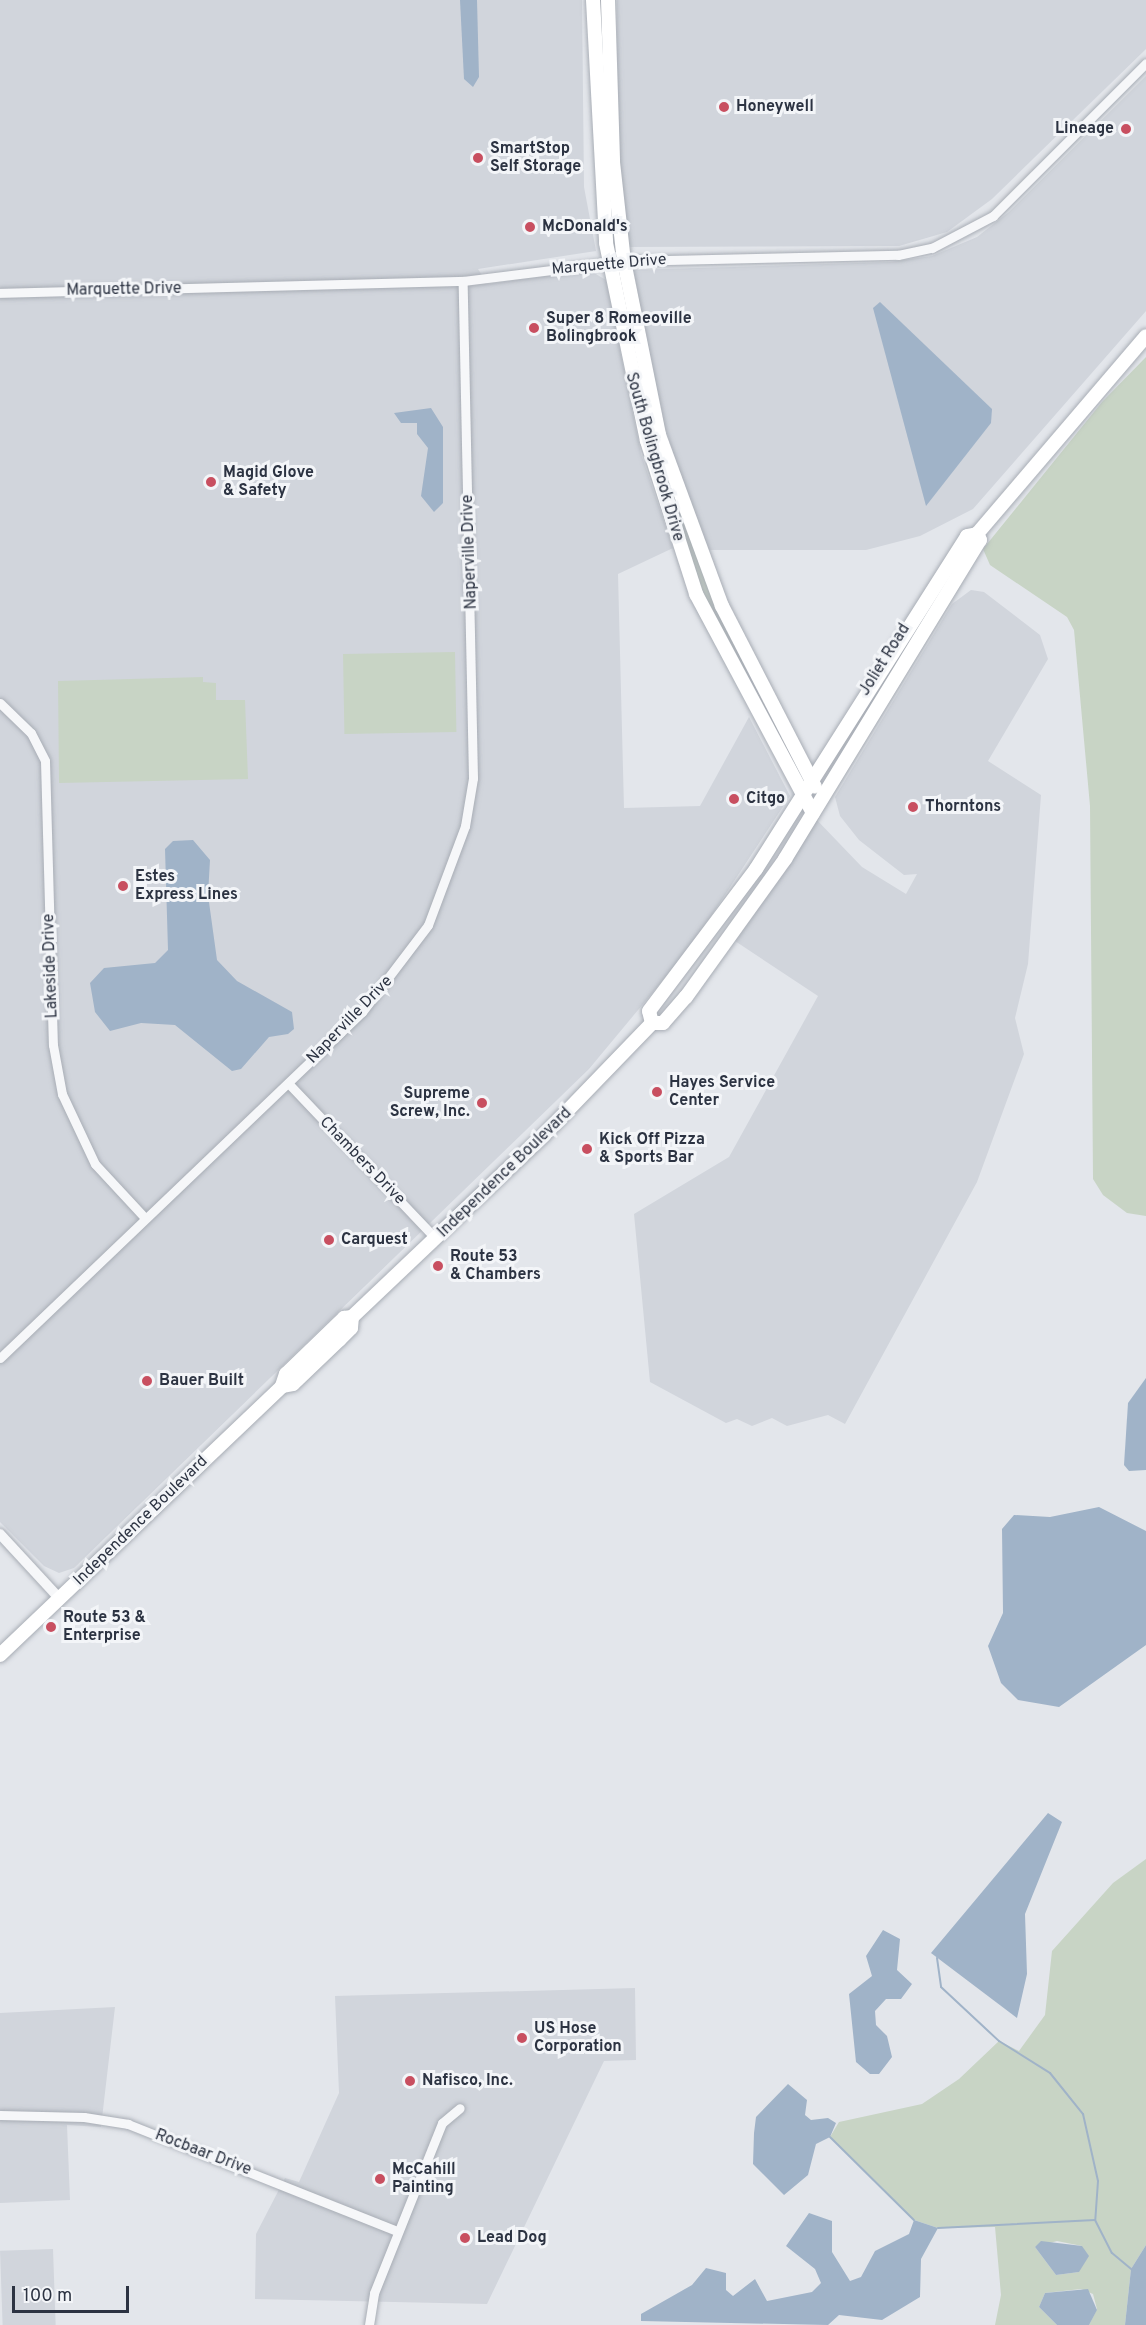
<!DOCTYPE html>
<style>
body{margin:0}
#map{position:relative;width:1146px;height:2325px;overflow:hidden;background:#e3e6eb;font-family:Overpass,sans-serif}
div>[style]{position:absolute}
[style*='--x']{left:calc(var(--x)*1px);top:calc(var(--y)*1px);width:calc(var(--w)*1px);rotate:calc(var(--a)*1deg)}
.built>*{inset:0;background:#d1d5dc;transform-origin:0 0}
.green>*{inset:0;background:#c8d4c5;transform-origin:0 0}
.water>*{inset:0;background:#a0b3c8}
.stream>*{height:2px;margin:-1px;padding:0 1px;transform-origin:1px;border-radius:1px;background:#a0b3c8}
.roads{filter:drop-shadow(0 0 2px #a8adb5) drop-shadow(0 0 2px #a8adb5)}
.minor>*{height:9px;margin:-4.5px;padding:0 4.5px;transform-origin:4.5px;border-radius:4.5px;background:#f6f7f9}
.tertiary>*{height:10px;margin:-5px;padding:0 5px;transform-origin:5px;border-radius:5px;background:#f6f7f9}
.primary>*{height:14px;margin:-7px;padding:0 7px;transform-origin:7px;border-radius:7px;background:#fff}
.dots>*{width:16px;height:16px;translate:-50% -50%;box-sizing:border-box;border:3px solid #f3f5f8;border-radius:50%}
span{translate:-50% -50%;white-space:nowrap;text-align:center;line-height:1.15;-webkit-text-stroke:6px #f3f5f8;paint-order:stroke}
.poi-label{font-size:16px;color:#2c3342;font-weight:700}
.left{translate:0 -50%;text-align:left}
.right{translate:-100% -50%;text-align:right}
.street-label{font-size:16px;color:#2c3342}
.scale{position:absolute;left:12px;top:2286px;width:117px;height:27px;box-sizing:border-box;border:3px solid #2c3342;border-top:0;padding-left:8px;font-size:18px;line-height:21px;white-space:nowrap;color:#2c3342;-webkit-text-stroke:4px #f3f5f8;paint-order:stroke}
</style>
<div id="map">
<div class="built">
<i style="clip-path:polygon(0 0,582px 0,584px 187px,596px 251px,478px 269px,488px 284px,589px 270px,606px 280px,641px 454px,673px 548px,618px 574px,624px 808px,700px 806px,749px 717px,790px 796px,692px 945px,589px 1069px,74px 1568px,59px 1573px,44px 1566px,0 1522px)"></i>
<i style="clip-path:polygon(617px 0,1146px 0,1146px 49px,992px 199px,947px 232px,899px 246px,628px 247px,618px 162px)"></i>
<i style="clip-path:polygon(1146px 76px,1146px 311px,973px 509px,920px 536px,866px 550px,704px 550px,655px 396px,630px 270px,890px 262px,932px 256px,977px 237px,1009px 212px)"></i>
<i style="clip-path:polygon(971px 590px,984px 592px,1040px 635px,1048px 659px,988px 761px,1041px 795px,1028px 964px,1015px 1018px,1024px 1054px,977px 1182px,845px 1424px,828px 1415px,787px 1426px,772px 1418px,752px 1426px,737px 1419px,726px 1423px,650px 1382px,634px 1214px,729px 1157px,818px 996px,732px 939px,814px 817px,862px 867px,906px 894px,917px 874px,904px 875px,859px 840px,840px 816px,835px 797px,952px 604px)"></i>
<i style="clip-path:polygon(635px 1988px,636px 2060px,604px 2061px,487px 2304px,255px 2299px,256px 2234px,285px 2178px,299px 2182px,339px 2093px,335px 1996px)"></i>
<i style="clip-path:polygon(115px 2007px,101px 2127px,67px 2125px,70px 2200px,0 2203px,0 2013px)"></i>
<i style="left:53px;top:2249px;width:76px;height:53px;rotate:88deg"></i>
</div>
<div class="green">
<i style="clip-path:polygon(625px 321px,672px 491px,752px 685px,700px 590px,665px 489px)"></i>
<i style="clip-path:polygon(1146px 357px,1146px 1216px,1127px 1213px,1103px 1195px,1093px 1179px,1090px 806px,1074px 630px,1067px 617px,990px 565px,983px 549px,1102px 402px)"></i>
<i style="left:455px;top:652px;width:80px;height:112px;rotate:89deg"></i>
<i style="clip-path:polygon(203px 677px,203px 682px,216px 683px,216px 700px,245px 700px,248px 779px,59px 783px,58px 681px)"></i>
<i style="clip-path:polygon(evenodd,1146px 1859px,1146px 2245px,1131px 2269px,1125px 2325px,1089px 2325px,1097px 2309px,1093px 2294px,1081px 2289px,1045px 2293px,1039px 2307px,1057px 2325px,995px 2325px,1001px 2295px,995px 2227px,938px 2228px,914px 2220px,830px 2137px,839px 2122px,922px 2104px,959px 2079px,999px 2041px,1019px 2051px,1045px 2015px,1052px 1951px,1113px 1883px,1146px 1859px,1057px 2241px,1082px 2246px,1079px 2272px,1056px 2275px,1035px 2247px,1057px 2241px)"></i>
</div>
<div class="water">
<i style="clip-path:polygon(460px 0,477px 0,479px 77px,473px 87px,464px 79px)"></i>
<i style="clip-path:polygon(880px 302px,992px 409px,991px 423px,926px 506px,873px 308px)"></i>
<i style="clip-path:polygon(431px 408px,443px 427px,443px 503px,434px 512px,421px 496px,428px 448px,417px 434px,417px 423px,401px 423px,394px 413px)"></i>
<i style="clip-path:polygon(193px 840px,210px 860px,208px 895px,217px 960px,237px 981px,292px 1012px,294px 1029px,288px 1034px,269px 1037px,241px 1069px,232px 1071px,175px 1025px,141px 1023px,110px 1031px,95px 1012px,90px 983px,104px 968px,155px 963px,168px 950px,165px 849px,173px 841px)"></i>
<i style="clip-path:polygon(1146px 1378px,1146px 1470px,1129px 1471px,1124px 1465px,1128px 1403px)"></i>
<i style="clip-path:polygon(1099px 1507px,1146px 1531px,1146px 1645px,1059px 1707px,1018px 1700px,1001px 1683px,988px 1646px,1003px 1613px,1002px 1529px,1014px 1515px,1050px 1517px)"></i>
<i style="clip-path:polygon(1048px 1813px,1062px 1822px,1025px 1914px,1027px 1974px,1017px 2018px,931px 1953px)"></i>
<i style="clip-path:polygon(883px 1930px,900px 1939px,897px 1970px,912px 1984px,901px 1999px,886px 1999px,875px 2011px,876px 2025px,887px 2036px,892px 2057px,879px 2074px,870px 2074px,856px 2062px,849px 1994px,872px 1976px,866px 1956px)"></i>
<i style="clip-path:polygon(788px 2084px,807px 2100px,805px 2115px,811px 2120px,828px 2118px,836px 2123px,830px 2137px,816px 2144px,808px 2175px,784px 2195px,753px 2164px,754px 2133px,756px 2117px)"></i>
<i style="clip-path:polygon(809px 2213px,832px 2221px,832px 2252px,850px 2281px,861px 2277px,875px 2251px,909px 2234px,914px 2220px,938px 2228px,921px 2259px,920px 2297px,882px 2320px,839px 2315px,828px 2325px,641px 2321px,641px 2314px,692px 2285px,706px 2268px,726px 2273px,726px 2290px,733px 2296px,755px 2279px,767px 2301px,812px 2292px,821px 2283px,815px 2269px,786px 2246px)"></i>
<i style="clip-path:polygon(1041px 2241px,1082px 2246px,1089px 2256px,1079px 2272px,1056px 2275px,1035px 2247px)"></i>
<i style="clip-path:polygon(1146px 2245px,1146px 2325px,1125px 2325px,1131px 2269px)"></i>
<i style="clip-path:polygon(1088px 2289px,1097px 2310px,1089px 2325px,1057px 2325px,1039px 2307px,1045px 2293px)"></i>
</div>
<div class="stream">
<i style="--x:937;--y:1958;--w:29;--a:82"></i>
<i style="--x:941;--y:1987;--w:79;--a:43"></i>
<i style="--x:999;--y:2041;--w:60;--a:32.1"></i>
<i style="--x:1050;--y:2073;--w:53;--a:51.2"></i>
<i style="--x:1083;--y:2114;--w:69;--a:77.4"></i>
<i style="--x:1098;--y:2181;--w:39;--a:94"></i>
<i style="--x:830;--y:2137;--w:118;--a:44.7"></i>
<i style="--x:1095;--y:2220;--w:37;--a:63"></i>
<i style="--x:1112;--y:2253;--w:25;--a:40"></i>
<i style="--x:938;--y:2228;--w:157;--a:-2.9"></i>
</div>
<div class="roads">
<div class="minor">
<i style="--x:0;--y:293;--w:463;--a:-1.5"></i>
<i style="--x:463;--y:281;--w:162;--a:-7.1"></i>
<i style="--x:624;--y:261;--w:274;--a:-1.3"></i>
<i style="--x:898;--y:255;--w:35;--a:-12"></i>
<i style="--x:932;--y:248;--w:69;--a:-27.7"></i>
<i style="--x:993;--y:216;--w:216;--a:-45"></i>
<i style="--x:0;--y:703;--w:43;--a:44.1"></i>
<i style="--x:31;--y:733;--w:31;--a:63"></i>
<i style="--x:45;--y:761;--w:284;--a:88.4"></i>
<i style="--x:53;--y:1045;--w:50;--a:79.6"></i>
<i style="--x:62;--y:1094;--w:77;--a:64.8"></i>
<i style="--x:95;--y:1164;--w:74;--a:47.2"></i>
<i style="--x:288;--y:1083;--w:215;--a:46.5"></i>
<i style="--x:0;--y:1358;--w:501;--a:-43.71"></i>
<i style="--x:362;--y:1012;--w:109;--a:-52.8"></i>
<i style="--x:428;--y:925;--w:106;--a:-69.5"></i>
<i style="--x:465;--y:826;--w:49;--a:-80.5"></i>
<i style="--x:473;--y:778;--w:497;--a:-91.2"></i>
<i style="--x:0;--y:2115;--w:84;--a:1.4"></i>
<i style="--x:84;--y:2117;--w:45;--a:9"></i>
<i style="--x:128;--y:2124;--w:289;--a:21.7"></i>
<i style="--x:369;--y:2325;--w:32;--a:-81"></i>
<i style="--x:374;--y:2293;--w:183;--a:-68.2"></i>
<i style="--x:442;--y:2123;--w:23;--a:-40"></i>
</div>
<div class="tertiary">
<i style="--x:0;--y:1534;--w:88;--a:47.3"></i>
</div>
<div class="primary">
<i style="--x:593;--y:0;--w:243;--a:86.9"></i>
<i style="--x:606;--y:243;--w:202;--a:78.3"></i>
<i style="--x:647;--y:441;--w:161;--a:72.2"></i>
<i style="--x:696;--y:594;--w:248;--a:61.9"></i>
<i style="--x:608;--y:0;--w:162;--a:88.2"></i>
<i style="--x:613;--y:162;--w:100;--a:83.7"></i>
<i style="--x:624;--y:261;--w:177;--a:78.6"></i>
<i style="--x:659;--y:435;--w:182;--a:69.8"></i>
<i style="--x:722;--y:606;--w:203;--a:62.8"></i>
<i style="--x:652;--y:1023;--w:12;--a:-104"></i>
<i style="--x:649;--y:1011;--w:178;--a:-53"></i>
<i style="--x:756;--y:869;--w:394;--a:-57.6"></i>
<i style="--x:967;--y:536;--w:10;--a:-11"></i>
<i style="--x:977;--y:534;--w:260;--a:-49.5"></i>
<i style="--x:282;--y:1386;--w:11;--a:-10"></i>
<i style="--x:293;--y:1384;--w:64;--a:-43.7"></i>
<i style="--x:339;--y:1340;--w:17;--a:-45"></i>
<i style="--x:351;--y:1328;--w:11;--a:-85"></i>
<i style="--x:0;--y:1655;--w:390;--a:-43.6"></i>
<i style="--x:282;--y:1386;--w:13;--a:-72"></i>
<i style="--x:286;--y:1374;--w:81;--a:-44"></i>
<i style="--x:344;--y:1318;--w:8;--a:-7"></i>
<i style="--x:352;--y:1317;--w:262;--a:-43.5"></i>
<i style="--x:542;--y:1137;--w:158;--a:-46"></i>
<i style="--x:652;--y:1023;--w:11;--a:0"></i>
<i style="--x:663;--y:1023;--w:35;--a:-49"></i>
<i style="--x:686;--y:997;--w:170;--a:-54.3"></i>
<i style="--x:785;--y:859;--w:374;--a:-58.6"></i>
<i style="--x:980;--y:540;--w:7;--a:-117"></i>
</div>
</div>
<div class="dots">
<i style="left:724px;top:107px;background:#c84f60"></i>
<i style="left:1126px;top:129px;background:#c84f60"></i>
<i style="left:478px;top:158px;background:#c84f60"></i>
<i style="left:530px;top:227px;background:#c84f60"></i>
<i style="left:534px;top:328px;background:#c84f60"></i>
<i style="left:211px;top:482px;background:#c84f60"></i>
<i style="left:734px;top:799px;background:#c84f60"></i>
<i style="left:913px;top:807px;background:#c84f60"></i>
<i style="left:123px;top:886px;background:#c84f60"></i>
<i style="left:657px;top:1092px;background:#c84f60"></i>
<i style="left:482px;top:1103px;background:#c84f60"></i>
<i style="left:587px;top:1149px;background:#c84f60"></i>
<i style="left:329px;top:1240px;background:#c84f60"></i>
<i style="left:438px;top:1266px;background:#c84f60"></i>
<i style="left:147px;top:1381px;background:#c84f60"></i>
<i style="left:51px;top:1627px;background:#c84f60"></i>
<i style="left:522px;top:2038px;background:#c84f60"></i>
<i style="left:410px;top:2081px;background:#c84f60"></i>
<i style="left:380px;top:2179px;background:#c84f60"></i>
<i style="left:465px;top:2238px;background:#c84f60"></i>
</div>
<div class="poi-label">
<span class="left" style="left:736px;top:107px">Honeywell</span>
<span class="right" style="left:1114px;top:129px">Lineage</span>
<span class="left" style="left:490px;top:158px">SmartStop<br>Self Storage</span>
<span class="left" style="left:542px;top:227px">McDonald's</span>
<span class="left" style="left:546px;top:328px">Super 8 Romeoville<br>Bolingbrook</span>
<span class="left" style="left:223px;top:482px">Magid Glove<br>&amp; Safety</span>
<span class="left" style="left:746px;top:799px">Citgo</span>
<span class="left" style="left:925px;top:807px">Thorntons</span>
<span class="left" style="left:135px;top:886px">Estes<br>Express Lines</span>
<span class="left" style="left:669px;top:1092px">Hayes Service<br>Center</span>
<span class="right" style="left:470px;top:1103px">Supreme<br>Screw, Inc.</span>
<span class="left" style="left:599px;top:1149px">Kick Off Pizza<br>&amp; Sports Bar</span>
<span class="left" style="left:341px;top:1240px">Carquest</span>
<span class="left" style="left:450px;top:1266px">Route 53<br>&amp; Chambers</span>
<span class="left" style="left:159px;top:1381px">Bauer Built</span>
<span class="left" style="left:63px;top:1627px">Route 53 &amp;<br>Enterprise</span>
<span class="left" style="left:534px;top:2038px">US Hose<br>Corporation</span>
<span class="left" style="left:422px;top:2081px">Nafisco, Inc.</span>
<span class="left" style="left:392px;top:2179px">McCahill<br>Painting</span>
<span class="left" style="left:477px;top:2238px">Lead Dog</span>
</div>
<div class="street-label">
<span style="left:609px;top:265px;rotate:-5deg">Marquette Drive</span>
<span style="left:124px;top:290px;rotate:-1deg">Marquette Drive</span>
<span style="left:654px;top:457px;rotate:74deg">South Bolingbrook Drive</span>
<span style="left:470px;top:552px;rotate:-92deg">Naperville Drive</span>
<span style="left:885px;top:660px;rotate:-58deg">Joliet Road</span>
<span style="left:51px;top:966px;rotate:-92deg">Lakeside Drive</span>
<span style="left:350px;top:1020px;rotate:-46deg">Naperville Drive</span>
<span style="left:362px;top:1161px;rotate:46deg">Chambers Drive</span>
<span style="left:505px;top:1173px;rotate:-44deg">Independence Boulevard</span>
<span style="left:141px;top:1521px;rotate:-44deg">Independence Boulevard</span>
<span style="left:203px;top:2153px;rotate:21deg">Rocbaar Drive</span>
</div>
<div class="scale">100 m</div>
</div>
